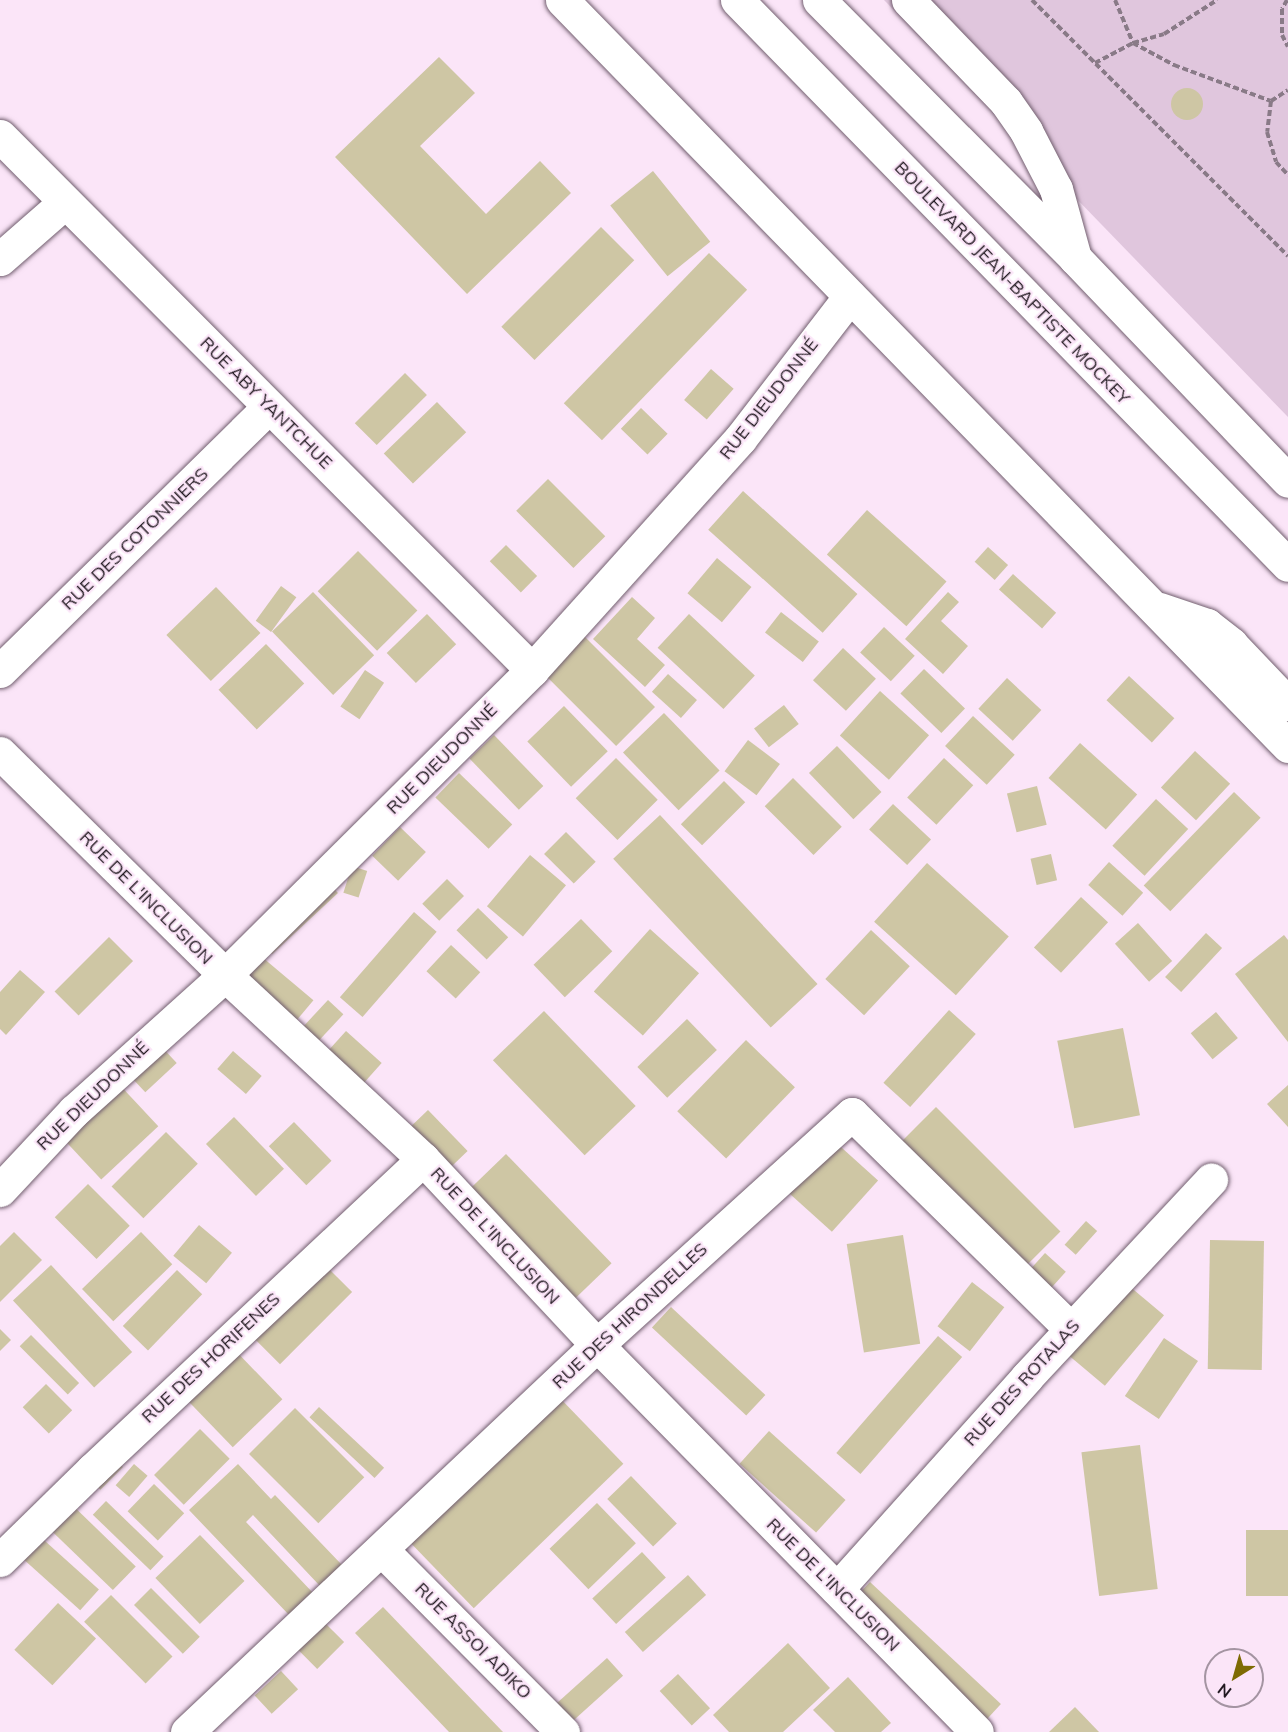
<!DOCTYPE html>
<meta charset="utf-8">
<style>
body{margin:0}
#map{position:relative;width:1288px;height:1732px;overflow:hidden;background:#fbe5f8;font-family:Mulish,sans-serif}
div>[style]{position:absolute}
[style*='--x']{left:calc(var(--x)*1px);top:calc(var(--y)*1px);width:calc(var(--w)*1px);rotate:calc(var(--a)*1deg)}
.green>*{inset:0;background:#e0c6dd}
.building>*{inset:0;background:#cec6a4;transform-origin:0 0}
.round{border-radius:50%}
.path>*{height:4px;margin-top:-2px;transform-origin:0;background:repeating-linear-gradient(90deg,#897a87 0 6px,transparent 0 9px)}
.roads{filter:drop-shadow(0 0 2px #715e6e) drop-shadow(0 0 2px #715e6e)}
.minor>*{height:33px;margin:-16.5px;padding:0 16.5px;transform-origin:16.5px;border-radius:16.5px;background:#fff}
.highway>*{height:33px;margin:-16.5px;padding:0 16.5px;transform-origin:16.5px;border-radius:16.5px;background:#fff}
span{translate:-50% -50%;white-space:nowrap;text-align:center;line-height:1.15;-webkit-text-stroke:4.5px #fbe5f8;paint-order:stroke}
.street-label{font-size:18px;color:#221a21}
.north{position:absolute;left:1204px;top:1648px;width:60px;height:60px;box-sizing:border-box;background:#fbe5f8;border:2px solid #a494a2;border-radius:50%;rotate:217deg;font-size:16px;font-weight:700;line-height:24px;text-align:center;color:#221a21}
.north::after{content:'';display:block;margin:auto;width:21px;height:27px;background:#7e6b04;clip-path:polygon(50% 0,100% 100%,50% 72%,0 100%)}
</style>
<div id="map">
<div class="green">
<i style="clip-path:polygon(884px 0,1288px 0,1288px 417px)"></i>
</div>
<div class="building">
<i style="clip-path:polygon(439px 57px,475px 93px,420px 146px,486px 214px,540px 161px,571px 193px,467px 294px,335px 157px)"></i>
<i class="round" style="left:1171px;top:88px;width:32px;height:32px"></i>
<i style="left:653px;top:171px;width:91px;height:55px;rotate:51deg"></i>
<i style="left:601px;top:227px;width:47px;height:141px;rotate:45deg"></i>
<i style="left:709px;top:253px;width:53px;height:209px;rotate:44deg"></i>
<i style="left:711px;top:369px;width:30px;height:41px;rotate:41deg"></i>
<i style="left:405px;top:373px;width:31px;height:71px;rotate:45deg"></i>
<i style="left:437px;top:402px;width:42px;height:74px;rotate:46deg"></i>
<i style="left:641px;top:408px;width:37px;height:29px;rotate:44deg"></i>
<i style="left:548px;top:479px;width:81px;height:45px;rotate:45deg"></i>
<i style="left:743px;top:491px;width:154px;height:52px;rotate:42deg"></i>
<i style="left:867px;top:510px;width:107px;height:60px;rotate:42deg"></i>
<i style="left:506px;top:545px;width:44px;height:23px;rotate:45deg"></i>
<i style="left:988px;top:547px;width:27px;height:20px;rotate:42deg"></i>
<i style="left:358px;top:551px;width:84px;height:57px;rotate:45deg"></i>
<i style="left:717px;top:558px;width:45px;height:46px;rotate:40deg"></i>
<i style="left:1013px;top:574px;width:58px;height:21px;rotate:42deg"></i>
<i style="left:281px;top:586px;width:19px;height:43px;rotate:36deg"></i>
<i style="left:216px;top:587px;width:64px;height:69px;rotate:46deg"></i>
<i style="left:313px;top:592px;width:88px;height:57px;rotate:46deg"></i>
<i style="clip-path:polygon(948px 592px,959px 602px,941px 621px,968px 646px,943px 674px,905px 639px)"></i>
<i style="clip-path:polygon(632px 597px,655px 618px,637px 639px,665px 665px,645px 687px,593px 639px)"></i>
<i style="left:781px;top:612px;width:48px;height:26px;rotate:38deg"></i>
<i style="left:427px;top:614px;width:42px;height:56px;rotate:46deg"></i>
<i style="left:689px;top:614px;width:90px;height:46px;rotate:43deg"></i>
<i style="left:884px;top:627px;width:42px;height:35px;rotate:43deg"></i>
<i style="left:585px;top:637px;width:99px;height:55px;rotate:45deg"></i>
<i style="left:266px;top:644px;width:55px;height:66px;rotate:46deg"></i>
<i style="left:843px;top:648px;width:45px;height:44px;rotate:43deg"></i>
<i style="left:924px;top:669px;width:57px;height:34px;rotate:44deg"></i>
<i style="left:365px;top:670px;width:23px;height:44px;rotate:34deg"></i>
<i style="left:668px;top:674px;width:39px;height:24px;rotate:42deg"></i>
<i style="left:1129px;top:676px;width:62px;height:33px;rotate:43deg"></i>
<i style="left:1007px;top:678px;width:47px;height:42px;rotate:43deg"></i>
<i style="left:880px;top:691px;width:66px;height:60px;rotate:42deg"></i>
<i style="left:784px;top:705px;width:24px;height:38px;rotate:52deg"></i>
<i style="left:564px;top:706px;width:63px;height:51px;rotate:46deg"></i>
<i style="left:664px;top:713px;width:80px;height:57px;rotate:46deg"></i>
<i style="left:973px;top:716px;width:57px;height:41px;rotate:43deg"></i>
<i style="left:494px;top:735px;width:71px;height:34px;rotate:46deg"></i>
<i style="left:748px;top:740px;width:40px;height:39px;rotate:37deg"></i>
<i style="left:1080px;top:743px;width:77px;height:47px;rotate:42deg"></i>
<i style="left:837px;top:746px;width:64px;height:39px;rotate:46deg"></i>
<i style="left:1195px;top:751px;width:48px;height:50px;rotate:43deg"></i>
<i style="left:616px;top:758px;width:59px;height:57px;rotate:45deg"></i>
<i style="left:944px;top:758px;width:40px;height:54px;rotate:43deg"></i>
<i style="left:459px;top:773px;width:74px;height:34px;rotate:44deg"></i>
<i style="left:793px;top:778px;width:69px;height:40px;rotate:45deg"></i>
<i style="left:724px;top:781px;width:30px;height:61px;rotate:45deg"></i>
<i style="left:1037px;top:786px;width:40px;height:31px;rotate:76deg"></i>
<i style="left:1234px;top:792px;width:37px;height:130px;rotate:44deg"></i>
<i style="left:1156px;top:799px;width:44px;height:64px;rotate:43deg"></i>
<i style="left:893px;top:804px;width:52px;height:35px;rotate:43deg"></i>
<i style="left:660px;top:815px;width:231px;height:64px;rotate:47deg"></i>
<i style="left:400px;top:827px;width:36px;height:40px;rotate:44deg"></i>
<i style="left:566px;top:832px;width:42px;height:31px;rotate:45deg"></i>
<i style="left:1051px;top:854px;width:27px;height:21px;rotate:77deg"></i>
<i style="left:530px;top:855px;width:47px;height:67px;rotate:40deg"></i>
<i style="left:1109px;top:862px;width:46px;height:31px;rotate:42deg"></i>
<i style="left:927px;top:863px;width:110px;height:79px;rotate:42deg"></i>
<i style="left:352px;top:866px;width:16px;height:28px;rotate:18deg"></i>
<i style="left:325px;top:879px;width:19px;height:90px;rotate:47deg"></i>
<i style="left:447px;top:879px;width:24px;height:35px;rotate:45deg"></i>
<i style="left:1081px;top:897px;width:37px;height:69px;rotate:43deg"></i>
<i style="left:478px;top:908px;width:42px;height:31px;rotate:44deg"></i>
<i style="left:414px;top:912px;width:30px;height:113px;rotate:41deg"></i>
<i style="left:581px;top:919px;width:45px;height:66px;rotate:46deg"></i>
<i style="left:1138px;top:923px;width:51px;height:31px;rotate:48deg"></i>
<i style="left:650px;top:929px;width:66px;height:84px;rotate:42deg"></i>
<i style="left:871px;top:930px;width:53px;height:67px;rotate:43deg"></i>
<i style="left:1206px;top:933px;width:22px;height:60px;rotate:43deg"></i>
<i style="clip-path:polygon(1284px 935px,1288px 940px,1288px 1042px,1235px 974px)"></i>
<i style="left:109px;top:937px;width:34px;height:77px;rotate:45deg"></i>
<i style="left:451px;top:945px;width:40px;height:36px;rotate:43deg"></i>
<i style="left:256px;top:952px;width:75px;height:28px;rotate:40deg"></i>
<i style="clip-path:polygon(20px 970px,45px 992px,6px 1035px,0 1029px,0 992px)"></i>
<i style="left:328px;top:1000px;width:21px;height:46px;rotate:43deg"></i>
<i style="left:949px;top:1010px;width:36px;height:98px;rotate:42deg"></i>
<i style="left:544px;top:1011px;width:132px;height:71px;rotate:46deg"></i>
<i style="left:1216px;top:1012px;width:34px;height:33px;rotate:50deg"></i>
<i style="left:687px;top:1019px;width:43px;height:69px;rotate:46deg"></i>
<i style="left:1123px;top:1028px;width:89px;height:67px;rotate:79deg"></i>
<i style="left:346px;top:1031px;width:48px;height:33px;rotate:42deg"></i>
<i style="left:746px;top:1040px;width:68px;height:99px;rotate:44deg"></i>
<i style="left:159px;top:1044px;width:26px;height:43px;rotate:47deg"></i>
<i style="left:233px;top:1051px;width:38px;height:24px;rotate:41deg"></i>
<i style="left:116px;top:1081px;width:62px;height:78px;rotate:47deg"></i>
<i style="clip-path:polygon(1288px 1085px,1288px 1127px,1267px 1104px)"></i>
<i style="left:936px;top:1107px;width:176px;height:60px;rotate:45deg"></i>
<i style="left:428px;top:1110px;width:57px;height:25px;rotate:46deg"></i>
<i style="left:234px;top:1117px;width:72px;height:39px;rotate:46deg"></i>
<i style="left:294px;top:1122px;width:54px;height:35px;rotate:46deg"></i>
<i style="left:166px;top:1132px;width:45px;height:77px;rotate:45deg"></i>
<i style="left:832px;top:1139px;width:62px;height:69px;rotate:42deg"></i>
<i style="left:506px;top:1154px;width:152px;height:54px;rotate:46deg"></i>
<i style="left:88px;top:1184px;width:59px;height:47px;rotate:45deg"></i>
<i style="left:1086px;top:1221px;width:15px;height:32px;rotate:42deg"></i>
<i style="left:199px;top:1225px;width:43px;height:40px;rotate:40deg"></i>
<i style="clip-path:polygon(14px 1232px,42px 1260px,0 1302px,0 1246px)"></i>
<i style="left:141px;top:1232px;width:45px;height:82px;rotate:46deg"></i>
<i style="left:903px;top:1235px;width:110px;height:57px;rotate:81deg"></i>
<i style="left:1210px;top:1240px;width:54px;height:129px;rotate:1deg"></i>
<i style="left:1045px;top:1253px;width:28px;height:35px;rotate:42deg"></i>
<i style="left:321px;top:1261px;width:44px;height:102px;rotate:45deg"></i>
<i style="left:51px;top:1265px;width:119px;height:52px;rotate:47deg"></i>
<i style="left:177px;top:1270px;width:35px;height:78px;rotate:44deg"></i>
<i style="left:972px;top:1282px;width:41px;height:56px;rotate:38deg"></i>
<i style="left:1128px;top:1285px;width:47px;height:92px;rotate:40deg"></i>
<i style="left:671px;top:1307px;width:129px;height:28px;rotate:43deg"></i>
<i style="clip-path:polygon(0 1329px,11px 1340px,0 1351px)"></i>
<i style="left:31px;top:1335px;width:68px;height:16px;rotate:45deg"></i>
<i style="left:938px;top:1336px;width:32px;height:155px;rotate:41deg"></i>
<i style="left:1164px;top:1338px;width:41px;height:70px;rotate:34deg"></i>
<i style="left:231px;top:1346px;width:74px;height:69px;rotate:46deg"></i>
<i style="left:46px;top:1384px;width:37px;height:33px;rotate:45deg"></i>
<i style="left:556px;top:1394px;width:97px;height:208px;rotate:46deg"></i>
<i style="left:319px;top:1407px;width:89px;height:14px;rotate:43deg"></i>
<i style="left:295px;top:1408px;width:98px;height:65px;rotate:45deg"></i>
<i style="left:200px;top:1429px;width:42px;height:65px;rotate:45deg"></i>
<i style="left:769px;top:1431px;width:103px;height:44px;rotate:42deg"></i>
<i style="left:1140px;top:1445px;width:145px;height:59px;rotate:83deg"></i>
<i style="left:111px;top:1455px;width:17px;height:32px;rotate:45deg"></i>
<i style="left:134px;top:1464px;width:18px;height:28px;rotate:41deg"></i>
<i style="clip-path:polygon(238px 1464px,271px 1499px,275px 1495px,342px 1565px,320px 1586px,253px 1515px,246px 1522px,314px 1594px,290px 1616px,189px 1510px)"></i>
<i style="left:631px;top:1476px;width:66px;height:33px;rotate:46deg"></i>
<i style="left:154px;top:1484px;width:42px;height:38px;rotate:44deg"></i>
<i style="left:66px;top:1499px;width:97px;height:33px;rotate:44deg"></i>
<i style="left:106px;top:1501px;width:80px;height:19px;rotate:44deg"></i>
<i style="left:597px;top:1503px;width:56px;height:66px;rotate:46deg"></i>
<i style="left:1288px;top:1530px;width:66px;height:42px;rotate:90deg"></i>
<i style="left:35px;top:1532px;width:86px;height:28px;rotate:42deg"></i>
<i style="left:200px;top:1535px;width:64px;height:62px;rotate:46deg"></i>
<i style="left:642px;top:1552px;width:35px;height:68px;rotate:47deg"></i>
<i style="left:688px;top:1575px;width:27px;height:85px;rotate:48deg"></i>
<i style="left:870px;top:1582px;width:179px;height:24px;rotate:43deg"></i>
<i style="left:151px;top:1588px;width:69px;height:24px;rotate:45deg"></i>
<i style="left:111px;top:1595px;width:87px;height:38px;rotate:45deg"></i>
<i style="left:58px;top:1603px;width:52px;height:64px;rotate:43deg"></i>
<i style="clip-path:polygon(383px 1607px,503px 1732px,449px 1732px,355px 1633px)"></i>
<i style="left:325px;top:1623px;width:27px;height:38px;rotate:45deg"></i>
<i style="clip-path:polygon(788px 1643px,830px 1688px,783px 1732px,729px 1732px,713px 1715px)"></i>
<i style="left:607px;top:1658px;width:24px;height:68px;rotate:48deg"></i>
<i style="left:281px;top:1671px;width:25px;height:36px;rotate:47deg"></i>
<i style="left:678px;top:1674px;width:47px;height:25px;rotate:47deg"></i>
<i style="clip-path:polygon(848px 1677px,891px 1723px,881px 1732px,835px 1732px,813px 1710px)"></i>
<i style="clip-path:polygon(1075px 1707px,1099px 1732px,1049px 1732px)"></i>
</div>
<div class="path">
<i style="--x:1032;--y:0;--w:362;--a:45"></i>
<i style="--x:1115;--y:0;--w:47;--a:67.3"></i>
<i style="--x:1133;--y:43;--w:47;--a:28.2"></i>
<i style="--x:1174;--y:65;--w:103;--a:20.4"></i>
<i style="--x:1271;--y:101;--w:31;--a:97"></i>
<i style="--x:1267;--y:132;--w:31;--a:73"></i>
<i style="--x:1276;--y:162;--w:18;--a:47"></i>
<i style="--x:1287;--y:0;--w:10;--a:119"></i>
<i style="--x:1282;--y:9;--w:26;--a:90"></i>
<i style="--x:1282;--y:35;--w:13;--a:63"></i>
<i style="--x:1095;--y:63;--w:43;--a:-27.8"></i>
<i style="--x:1133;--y:43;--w:32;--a:-16"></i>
<i style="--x:1164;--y:34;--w:63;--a:-32.7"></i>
<i style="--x:1271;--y:101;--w:20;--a:-33"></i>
</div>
<div class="roads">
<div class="minor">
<i style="--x:562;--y:0;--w:1041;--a:45.78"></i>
<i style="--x:908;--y:0;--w:141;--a:46.1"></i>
<i style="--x:1006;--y:102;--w:35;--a:55"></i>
<i style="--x:1026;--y:131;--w:65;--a:62.7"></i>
<i style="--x:1056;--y:189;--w:72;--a:74.6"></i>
<i style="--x:0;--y:136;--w:754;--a:45.11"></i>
<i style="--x:0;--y:259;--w:85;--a:-41.2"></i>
<i style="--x:1160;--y:609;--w:50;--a:18.8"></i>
<i style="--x:1207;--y:625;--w:31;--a:38"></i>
<i style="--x:1231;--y:644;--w:83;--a:46.5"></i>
<i style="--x:0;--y:671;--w:377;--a:-44.5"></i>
<i style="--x:0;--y:753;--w:316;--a:44.6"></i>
<i style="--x:225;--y:975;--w:270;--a:42.9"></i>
<i style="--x:423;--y:1159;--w:255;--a:46.9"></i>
<i style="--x:597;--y:1345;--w:542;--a:45.52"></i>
<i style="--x:0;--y:1190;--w:108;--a:-46.9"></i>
<i style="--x:74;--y:1111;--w:203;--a:-42"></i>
<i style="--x:225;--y:975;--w:433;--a:-44.8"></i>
<i style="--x:532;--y:670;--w:311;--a:-48"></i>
<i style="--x:740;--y:439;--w:180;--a:-52.4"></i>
<i style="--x:382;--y:1550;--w:257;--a:45.2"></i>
<i style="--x:0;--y:1560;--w:129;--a:-44.4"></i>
<i style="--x:92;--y:1470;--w:454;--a:-43.2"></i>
<i style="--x:837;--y:1589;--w:285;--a:-48.1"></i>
<i style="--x:1027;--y:1377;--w:270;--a:-47"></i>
<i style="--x:187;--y:1732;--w:564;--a:-43.35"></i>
<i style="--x:597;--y:1345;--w:344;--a:-42.2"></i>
<i style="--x:852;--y:1114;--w:307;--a:44.5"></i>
</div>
<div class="highway">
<i style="--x:737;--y:0;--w:789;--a:45.72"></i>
<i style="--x:819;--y:0;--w:363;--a:45.2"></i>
<i style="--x:1075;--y:258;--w:308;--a:46.3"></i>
</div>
</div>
<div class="street-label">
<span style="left:1012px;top:283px;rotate:46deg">BOULEVARD JEAN-BAPTISTE MOCKEY</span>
<span style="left:769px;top:399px;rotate:-52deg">RUE DIEUDONNÉ</span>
<span style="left:266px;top:403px;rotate:45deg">RUE ABY YANTCHUE</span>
<span style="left:135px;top:539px;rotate:-44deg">RUE DES COTONNIERS</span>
<span style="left:442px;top:759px;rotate:-45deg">RUE DIEUDONNÉ</span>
<span style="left:146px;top:898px;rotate:45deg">RUE DE L'INCLUSION</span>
<span style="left:93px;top:1096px;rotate:-44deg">RUE DIEUDONNÉ</span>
<span style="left:495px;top:1236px;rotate:47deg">RUE DE L'INCLUSION</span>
<span style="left:630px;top:1316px;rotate:-43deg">RUE DES HIRONDELLES</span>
<span style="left:211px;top:1358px;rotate:-43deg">RUE DES HORIFENES</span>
<span style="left:1022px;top:1383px;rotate:-48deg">RUE DES ROTALAS</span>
<span style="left:833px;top:1585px;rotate:45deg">RUE DE L'INCLUSION</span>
<span style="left:473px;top:1641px;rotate:45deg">RUE ASSOI ADIKO</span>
</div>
<div class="north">N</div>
</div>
